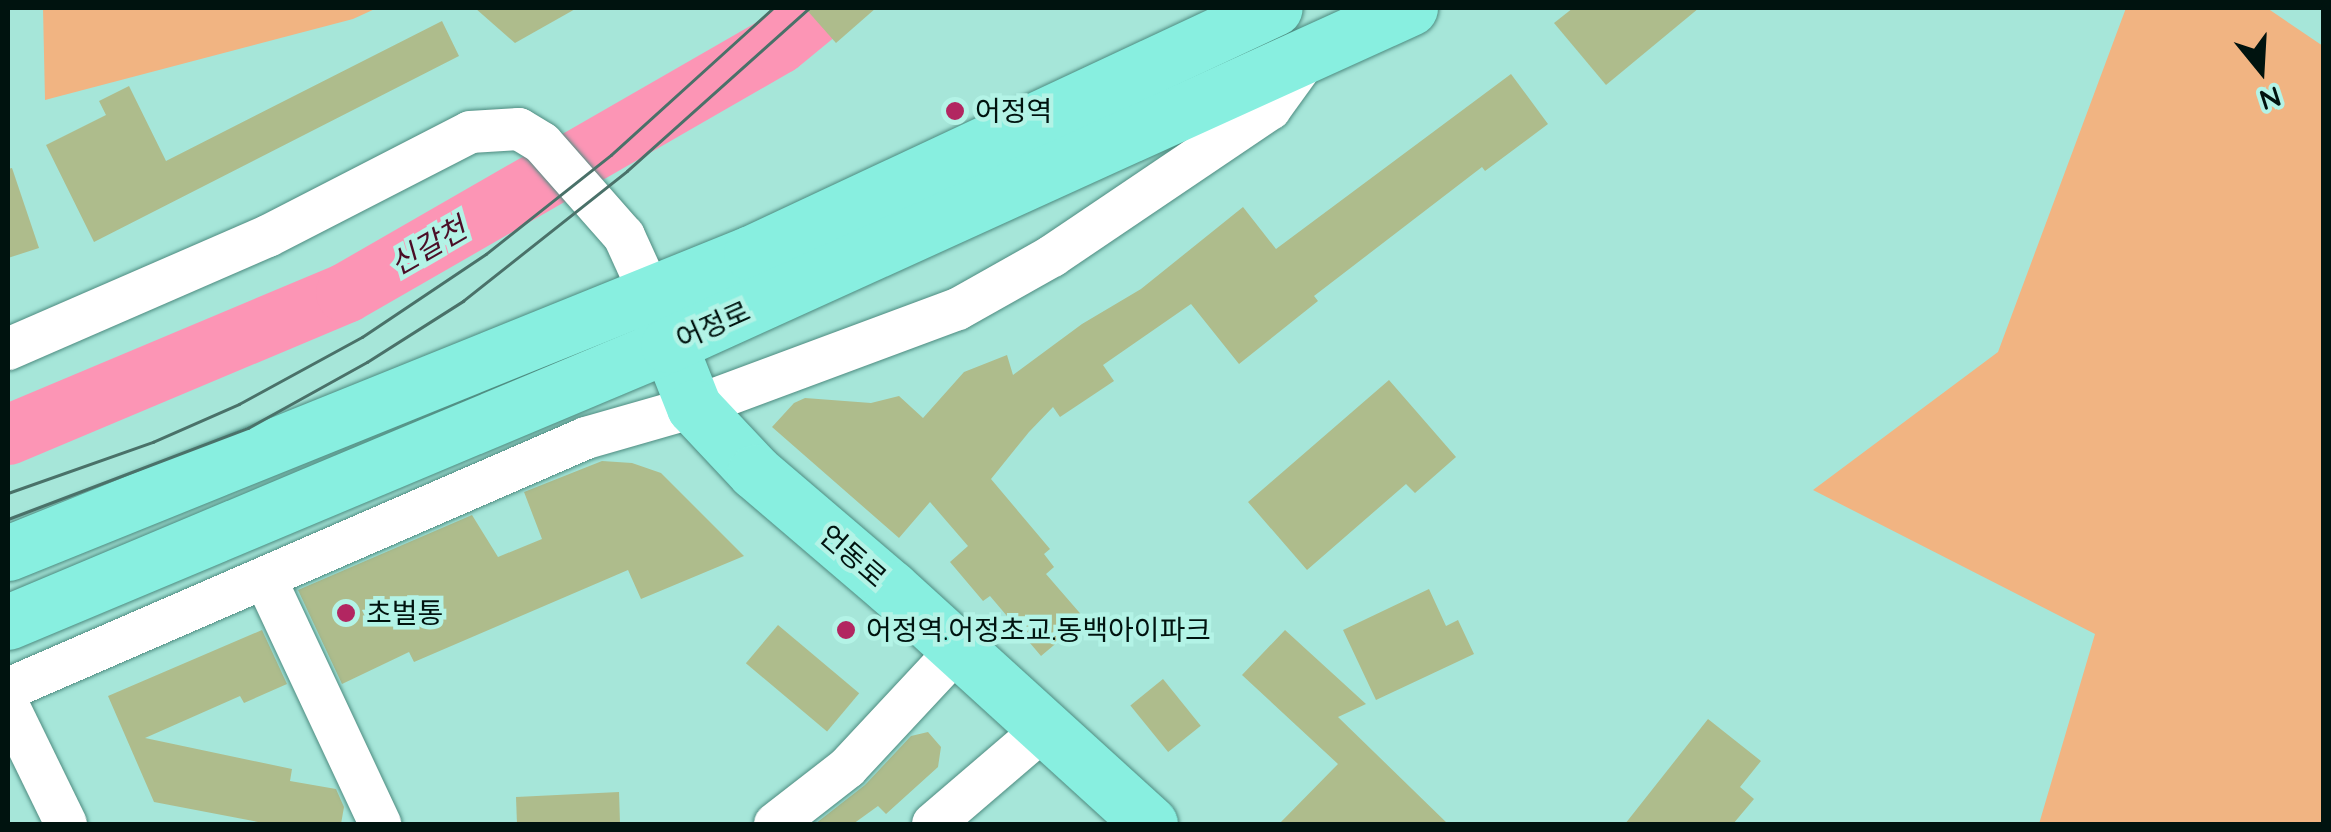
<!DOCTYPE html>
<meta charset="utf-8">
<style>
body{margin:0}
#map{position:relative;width:2331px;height:832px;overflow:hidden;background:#a6e6d9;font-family:Quicksand,"Noto Sans KR",sans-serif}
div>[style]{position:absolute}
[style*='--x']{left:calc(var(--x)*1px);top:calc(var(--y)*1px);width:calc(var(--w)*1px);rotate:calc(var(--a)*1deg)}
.green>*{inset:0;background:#f1b482}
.river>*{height:60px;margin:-30px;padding:0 30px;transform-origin:30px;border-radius:30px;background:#fc95b5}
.building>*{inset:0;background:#aebc8c;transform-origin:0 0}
.roads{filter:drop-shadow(0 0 2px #4d8b80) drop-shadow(0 0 2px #4d8b80)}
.minor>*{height:42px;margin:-21px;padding:0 21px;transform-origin:21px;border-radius:21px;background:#fff}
.major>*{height:55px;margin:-27.5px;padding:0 27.5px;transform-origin:27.5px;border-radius:27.5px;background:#88efe0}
.tram>*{height:2.5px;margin:-1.25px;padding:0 1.25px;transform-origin:1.25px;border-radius:1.25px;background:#4a7169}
.dots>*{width:28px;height:28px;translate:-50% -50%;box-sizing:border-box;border:5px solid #b3f3e6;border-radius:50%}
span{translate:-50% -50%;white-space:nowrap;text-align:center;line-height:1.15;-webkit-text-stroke:9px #b3f3e6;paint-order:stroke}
.poi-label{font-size:28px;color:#00130f}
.left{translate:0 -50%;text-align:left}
.street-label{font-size:28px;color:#00130f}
.water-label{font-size:30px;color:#4b0d26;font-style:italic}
.frame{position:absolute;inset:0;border:10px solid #00130f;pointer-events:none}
.north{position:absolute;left:2211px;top:20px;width:100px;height:100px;-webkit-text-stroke:8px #b3f3e6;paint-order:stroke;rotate:162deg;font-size:28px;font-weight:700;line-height:40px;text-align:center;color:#00130f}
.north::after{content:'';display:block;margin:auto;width:35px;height:45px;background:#00130f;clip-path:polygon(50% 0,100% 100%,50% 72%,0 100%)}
</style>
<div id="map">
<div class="green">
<i style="clip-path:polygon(43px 8px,377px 8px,353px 19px,45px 100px)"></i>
<i style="clip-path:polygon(2126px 8px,2267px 8px,2323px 46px,2323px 824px,2039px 824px,2095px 634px,1813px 490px,1998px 352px)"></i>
</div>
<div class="river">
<i style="--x:8;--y:435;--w:367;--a:-22.8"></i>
<i style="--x:346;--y:293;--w:499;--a:-29.9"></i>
<i style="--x:779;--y:44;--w:57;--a:-39.3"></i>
</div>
<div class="building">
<i style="clip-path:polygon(475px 8px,577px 8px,515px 43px)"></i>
<i style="clip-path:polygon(805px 8px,876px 8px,836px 43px)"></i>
<i style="clip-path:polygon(1573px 8px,1699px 8px,1606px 85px,1554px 23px)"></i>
<i style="clip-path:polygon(442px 21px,459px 56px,94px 242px,46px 145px,106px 115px,99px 101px,129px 86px,166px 161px)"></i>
<i style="clip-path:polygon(1511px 74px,1548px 124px,1485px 171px,1482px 167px,1314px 296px,1318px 301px,1239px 364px,1191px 304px,1103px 365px,1114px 381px,1060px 417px,1053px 407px,1029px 432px,991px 479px,1050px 549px,1044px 554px,1054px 567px,1046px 574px,1085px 619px,1041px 656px,990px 596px,983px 601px,950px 562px,968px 546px,930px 502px,899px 538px,772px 427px,794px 403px,805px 398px,871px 403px,899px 396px,923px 418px,964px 372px,1007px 355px,1013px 375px,1082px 324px,1141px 289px,1243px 207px,1276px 249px)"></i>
<i style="clip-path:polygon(12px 168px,39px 248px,8px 258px,8px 169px)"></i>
<i style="clip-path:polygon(1389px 380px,1456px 457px,1415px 493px,1406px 484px,1307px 570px,1248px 502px)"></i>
<i style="clip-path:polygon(602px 461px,632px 463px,661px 473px,744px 556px,641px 599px,628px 570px,414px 662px,409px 652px,342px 684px,298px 590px,472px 515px,498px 557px,542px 539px,524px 492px)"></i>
<i style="clip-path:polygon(1429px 589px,1446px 626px,1458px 620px,1474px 654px,1376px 700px,1343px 630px)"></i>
<i style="left:778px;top:625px;width:106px;height:50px;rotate:40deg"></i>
<i style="clip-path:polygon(262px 630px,287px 684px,244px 703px,240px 696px,145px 738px,292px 769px,290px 781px,336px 789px,344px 807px,341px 824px,269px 824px,154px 802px,108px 696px)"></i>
<i style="clip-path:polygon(1285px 630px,1366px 704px,1338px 717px,1448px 824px,1279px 824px,1338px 764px,1242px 675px)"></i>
<i style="left:1163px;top:679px;width:60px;height:42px;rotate:51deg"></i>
<i style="clip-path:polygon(1708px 719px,1761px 761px,1740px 787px,1754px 799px,1733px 824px,1625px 824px)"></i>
<i style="clip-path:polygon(928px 732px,941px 747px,938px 767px,886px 814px,878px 806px,853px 824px,815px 824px,865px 785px,911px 736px)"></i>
<i style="clip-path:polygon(619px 792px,620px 824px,517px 824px,516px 797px)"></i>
</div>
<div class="roads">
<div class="minor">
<i style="--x:8;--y:349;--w:283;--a:-23.5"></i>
<i style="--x:268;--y:236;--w:227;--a:-27.2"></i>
<i style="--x:470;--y:132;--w:49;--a:-3.5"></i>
<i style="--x:519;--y:129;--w:27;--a:31"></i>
<i style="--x:542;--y:143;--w:124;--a:48.6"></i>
<i style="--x:624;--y:236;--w:63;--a:65.5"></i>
<i style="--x:265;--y:578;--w:272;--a:64.9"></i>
<i style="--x:8;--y:689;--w:630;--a:-23.47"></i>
<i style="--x:586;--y:438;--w:112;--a:-16"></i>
<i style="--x:694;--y:407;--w:282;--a:-20.4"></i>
<i style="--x:958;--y:309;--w:108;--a:-29.4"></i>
<i style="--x:1052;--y:256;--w:263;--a:-34"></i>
<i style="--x:1270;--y:109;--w:67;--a:-54.2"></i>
<i style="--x:8;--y:705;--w:132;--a:64"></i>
<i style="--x:775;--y:824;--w:91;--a:-37.9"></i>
<i style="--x:847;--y:768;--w:161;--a:-47"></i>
<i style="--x:933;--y:824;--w:148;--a:-40.6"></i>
</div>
<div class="major">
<i style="--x:656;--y:311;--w:103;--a:68.4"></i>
<i style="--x:694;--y:407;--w:89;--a:46.8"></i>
<i style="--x:755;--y:472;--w:179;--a:40.5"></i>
<i style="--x:891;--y:588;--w:350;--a:42.3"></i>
<i style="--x:8;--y:553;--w:801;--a:-21.99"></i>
<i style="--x:751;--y:253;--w:578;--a:-25.06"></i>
<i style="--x:8;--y:622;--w:716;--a:-22.77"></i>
<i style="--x:668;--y:345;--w:815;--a:-24.43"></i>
</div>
</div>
<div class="tram">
<i style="--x:8;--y:493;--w:154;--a:-19.4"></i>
<i style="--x:153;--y:442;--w:94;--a:-23.8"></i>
<i style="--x:239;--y:404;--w:140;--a:-28.6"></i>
<i style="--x:362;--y:337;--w:149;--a:-33.8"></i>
<i style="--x:486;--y:254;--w:159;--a:-38.4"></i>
<i style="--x:611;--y:155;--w:219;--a:-42.2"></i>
<i style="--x:8;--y:519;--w:257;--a:-20.8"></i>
<i style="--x:248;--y:428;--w:136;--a:-29"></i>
<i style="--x:367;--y:362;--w:114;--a:-32.4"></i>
<i style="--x:463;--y:301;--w:209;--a:-38.4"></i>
<i style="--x:627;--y:171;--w:244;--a:-41.8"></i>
</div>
<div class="dots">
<i style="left:955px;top:111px;background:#b22661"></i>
<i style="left:346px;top:613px;background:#b22661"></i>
<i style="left:846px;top:630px;background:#b22661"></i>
</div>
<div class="poi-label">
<span class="left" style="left:975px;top:111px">어정역</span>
<span class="left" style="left:366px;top:613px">초벌통</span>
<span class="left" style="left:866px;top:630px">어정역.어정초교.동백아이파크</span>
</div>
<div class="street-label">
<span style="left:713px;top:325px;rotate:-24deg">어정로</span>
<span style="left:853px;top:556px;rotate:41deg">언동로</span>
</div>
<div class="water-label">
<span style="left:428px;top:246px;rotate:-30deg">신갈천</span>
</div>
<div class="frame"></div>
<div class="north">N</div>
</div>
